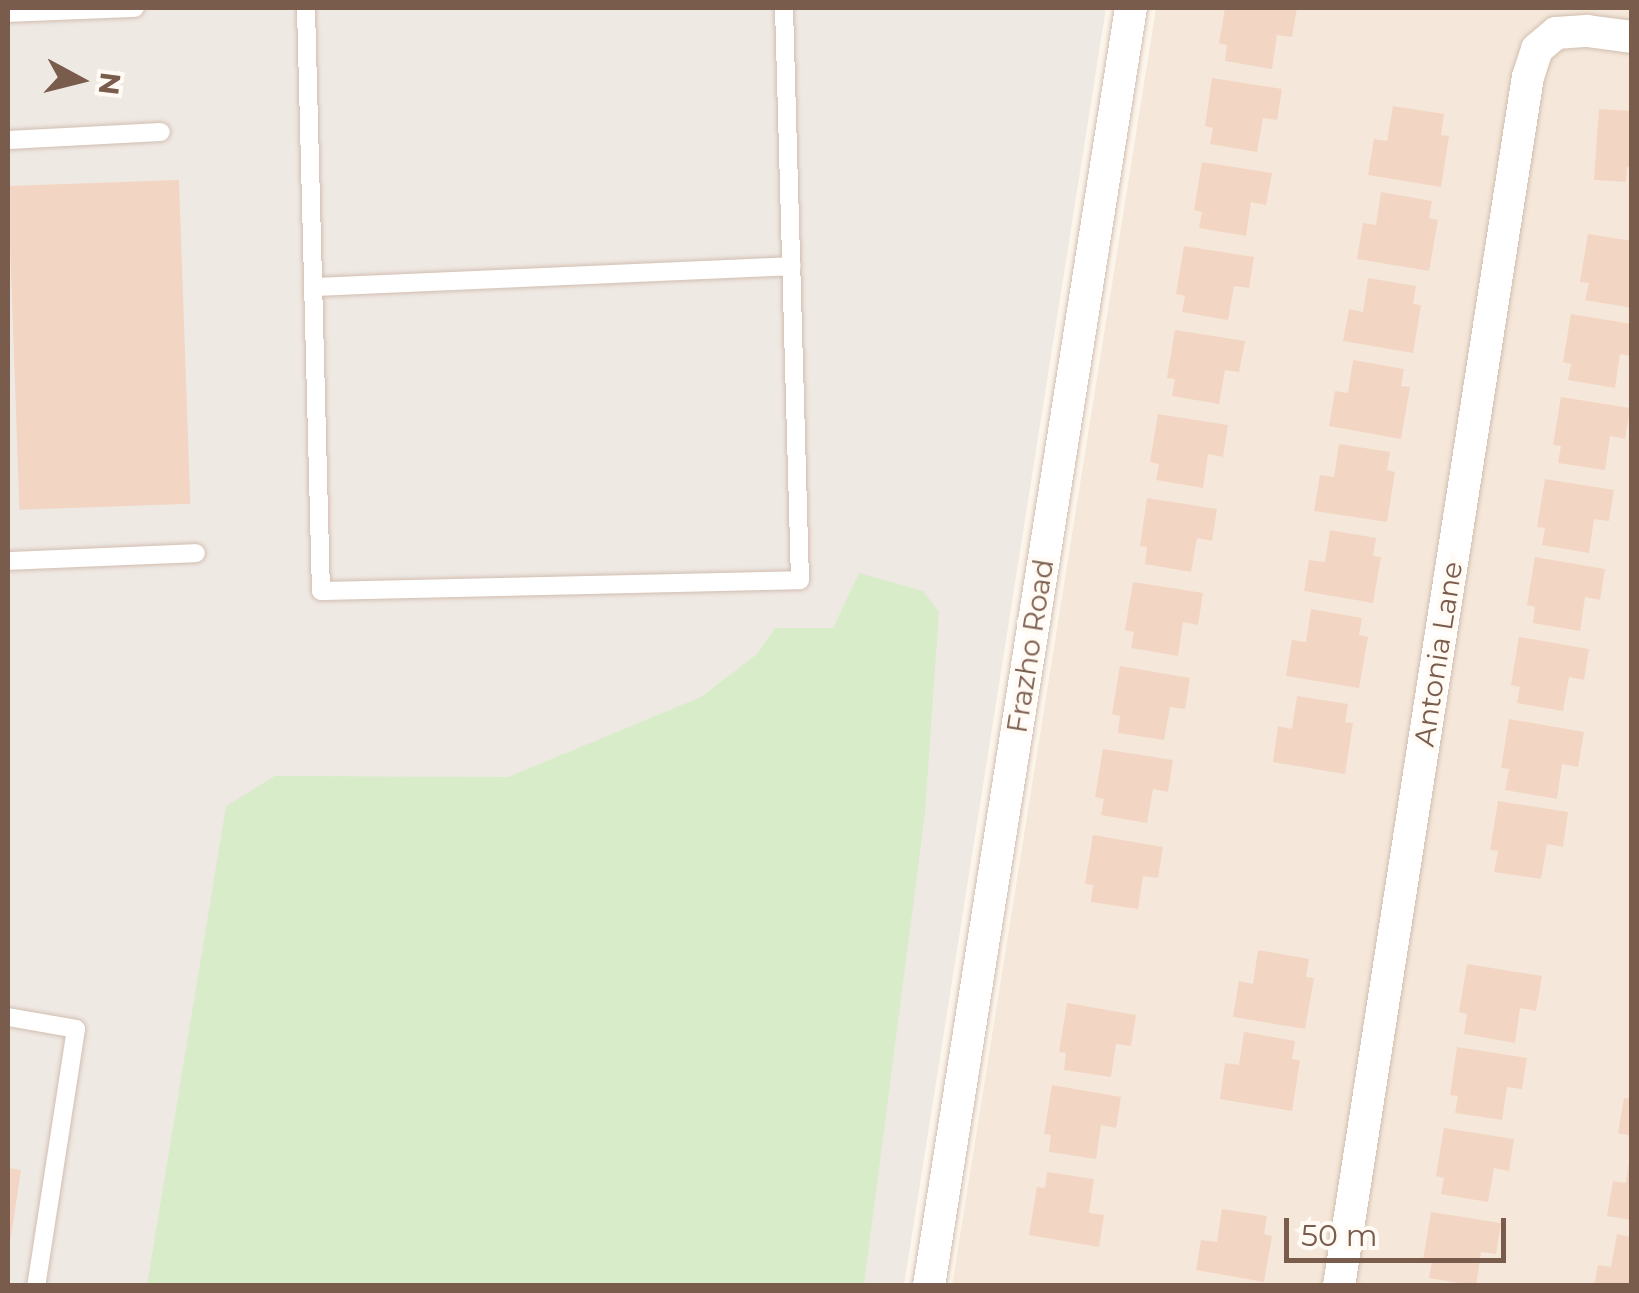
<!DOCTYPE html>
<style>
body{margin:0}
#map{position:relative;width:1639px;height:1293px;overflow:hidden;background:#fdf6ec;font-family:Montserrat,sans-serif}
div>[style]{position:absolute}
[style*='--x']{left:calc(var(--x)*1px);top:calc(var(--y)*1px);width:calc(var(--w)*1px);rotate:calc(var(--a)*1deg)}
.residential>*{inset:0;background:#f5e8da}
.industrial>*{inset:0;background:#efe9e4}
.green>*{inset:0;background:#d8ecc9}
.building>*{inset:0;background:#f3d5c3;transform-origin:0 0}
.roads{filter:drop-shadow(0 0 2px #d1beb0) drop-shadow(0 0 2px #d1beb0)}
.lane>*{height:18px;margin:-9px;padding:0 9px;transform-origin:9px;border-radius:9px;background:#fff}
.street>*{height:32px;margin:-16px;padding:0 16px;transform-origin:16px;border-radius:16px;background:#fff}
span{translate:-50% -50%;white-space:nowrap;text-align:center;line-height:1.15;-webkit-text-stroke:8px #fffaf3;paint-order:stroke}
.street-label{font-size:28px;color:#7a5c4d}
.frame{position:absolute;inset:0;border:10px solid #7a5c4d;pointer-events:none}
.north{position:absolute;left:30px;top:30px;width:100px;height:100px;-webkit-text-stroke:8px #fffaf3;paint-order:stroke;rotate:97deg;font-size:28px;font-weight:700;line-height:40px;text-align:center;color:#7a5c4d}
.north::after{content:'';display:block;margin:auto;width:35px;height:45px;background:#7a5c4d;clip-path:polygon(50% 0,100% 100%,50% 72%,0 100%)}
.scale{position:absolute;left:1284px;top:1218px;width:222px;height:45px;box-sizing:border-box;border:5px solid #7a5c4d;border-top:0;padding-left:12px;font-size:30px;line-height:35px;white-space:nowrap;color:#7a5c4d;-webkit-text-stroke:8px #fffaf3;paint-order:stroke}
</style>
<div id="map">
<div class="residential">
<i style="clip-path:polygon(1156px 8px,1631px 8px,1631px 1285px,952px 1286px)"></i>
</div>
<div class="industrial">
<i style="clip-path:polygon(8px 8px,1106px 8px,904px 1285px,8px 1286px)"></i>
</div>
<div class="green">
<i style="clip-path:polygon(859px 573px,923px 591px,939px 612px,925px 813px,864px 1285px,147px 1285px,226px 806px,275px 776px,508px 777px,701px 697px,757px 654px,775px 628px,833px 628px)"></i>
</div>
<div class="building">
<i style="clip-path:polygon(1225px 8px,1297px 8px,1292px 37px,1277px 35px,1272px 69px,1225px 61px,1227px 45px,1219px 43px)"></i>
<i style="clip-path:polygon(1212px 78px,1282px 89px,1277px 120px,1263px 118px,1257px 152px,1210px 144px,1213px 128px,1205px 126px)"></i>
<i style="clip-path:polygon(1393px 106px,1444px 114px,1441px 135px,1449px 136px,1441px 187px,1368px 175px,1374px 139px,1387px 141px)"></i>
<i style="clip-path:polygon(1599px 109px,1632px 111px,1632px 168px,1627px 167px,1626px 182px,1594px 180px)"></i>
<i style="clip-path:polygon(1202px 162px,1272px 173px,1266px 205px,1251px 202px,1246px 236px,1199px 228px,1202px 212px,1194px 210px)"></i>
<i style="left:179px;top:180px;width:324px;height:171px;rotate:88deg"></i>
<i style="clip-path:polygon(1381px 192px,1432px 201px,1429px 218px,1438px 220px,1429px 271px,1357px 259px,1363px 223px,1376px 225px)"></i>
<i style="clip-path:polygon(1588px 234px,1632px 241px,1632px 308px,1585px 300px,1589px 283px,1580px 282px)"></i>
<i style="clip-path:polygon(1184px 246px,1254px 257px,1249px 288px,1234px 286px,1228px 320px,1182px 312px,1185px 296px,1176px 294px)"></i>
<i style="clip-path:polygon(1368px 278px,1416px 286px,1413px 304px,1421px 305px,1413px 353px,1343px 341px,1349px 309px,1363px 312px)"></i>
<i style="clip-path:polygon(1571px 314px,1632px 324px,1632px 356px,1620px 354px,1615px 388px,1568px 380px,1571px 364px,1563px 362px)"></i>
<i style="clip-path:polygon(1175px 330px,1245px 341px,1239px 372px,1225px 370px,1219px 404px,1172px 396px,1175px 379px,1167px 378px)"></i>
<i style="clip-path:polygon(1353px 360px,1404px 369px,1401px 386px,1410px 387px,1401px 439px,1329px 426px,1335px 391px,1348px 393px)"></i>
<i style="clip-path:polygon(1561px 397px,1630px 408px,1625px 439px,1610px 436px,1605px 470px,1558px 463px,1561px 446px,1553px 445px)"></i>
<i style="clip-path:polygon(1158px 414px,1228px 425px,1223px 457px,1208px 454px,1203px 488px,1156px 480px,1159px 464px,1150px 462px)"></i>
<i style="clip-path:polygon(1339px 444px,1390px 452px,1387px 470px,1395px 472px,1387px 522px,1314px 511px,1320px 475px,1334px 477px)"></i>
<i style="clip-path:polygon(1545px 479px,1614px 490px,1609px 521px,1594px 519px,1589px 553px,1542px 545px,1545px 528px,1537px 527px)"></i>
<i style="clip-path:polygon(1147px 498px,1217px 509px,1212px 541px,1197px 538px,1191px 572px,1145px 564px,1147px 547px,1140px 546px)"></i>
<i style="clip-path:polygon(1330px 530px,1376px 538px,1373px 556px,1381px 557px,1373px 603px,1304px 591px,1309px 560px,1325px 562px)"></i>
<i style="clip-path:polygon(1535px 557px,1605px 569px,1600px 600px,1585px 597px,1580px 631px,1533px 623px,1535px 607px,1527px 605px)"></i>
<i style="clip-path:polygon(1133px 582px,1203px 593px,1198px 625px,1183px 622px,1178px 656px,1131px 648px,1134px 632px,1125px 630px)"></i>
<i style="clip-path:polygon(1311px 609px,1362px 618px,1359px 635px,1368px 637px,1359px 688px,1286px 676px,1292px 640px,1306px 642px)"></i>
<i style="clip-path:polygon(1519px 637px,1589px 649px,1584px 680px,1569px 677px,1563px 711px,1517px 703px,1520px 687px,1511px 685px)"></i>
<i style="clip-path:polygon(1120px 666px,1190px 678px,1185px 709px,1170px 707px,1164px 740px,1118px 733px,1120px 716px,1112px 714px)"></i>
<i style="clip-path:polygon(1297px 696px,1348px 704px,1345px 722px,1353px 723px,1345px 774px,1273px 762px,1278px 726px,1292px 729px)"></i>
<i style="clip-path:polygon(1509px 719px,1584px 732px,1578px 767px,1562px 764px,1557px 799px,1505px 790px,1509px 769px,1501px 768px)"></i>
<i style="clip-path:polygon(1103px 749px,1173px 760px,1168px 792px,1153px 789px,1147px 823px,1101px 815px,1104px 799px,1095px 797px)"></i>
<i style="clip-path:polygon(1498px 801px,1568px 812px,1563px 847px,1547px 844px,1541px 879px,1494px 872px,1498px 851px,1490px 850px)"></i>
<i style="clip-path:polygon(1093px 835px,1163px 847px,1158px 878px,1143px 876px,1138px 909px,1091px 902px,1093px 885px,1085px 884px)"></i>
<i style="clip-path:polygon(1258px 950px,1309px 959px,1306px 977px,1314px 978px,1305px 1029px,1233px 1017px,1239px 981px,1253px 984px)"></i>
<i style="clip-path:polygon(1467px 964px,1542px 976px,1536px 1011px,1520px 1008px,1515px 1043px,1464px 1034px,1467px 1014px,1459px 1012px)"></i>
<i style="clip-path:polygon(1067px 1003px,1136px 1015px,1131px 1046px,1116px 1044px,1111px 1077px,1064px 1070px,1066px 1053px,1059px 1052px)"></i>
<i style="clip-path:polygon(1244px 1032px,1295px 1041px,1292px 1059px,1300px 1060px,1292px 1111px,1220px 1099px,1225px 1063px,1239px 1065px)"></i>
<i style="clip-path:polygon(1457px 1047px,1527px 1058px,1522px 1089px,1507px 1087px,1502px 1120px,1455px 1113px,1458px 1096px,1450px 1095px)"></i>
<i style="clip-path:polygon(1052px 1085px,1121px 1097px,1116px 1128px,1101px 1125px,1096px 1159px,1049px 1152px,1051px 1135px,1044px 1134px)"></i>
<i style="clip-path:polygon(1624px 1098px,1632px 1099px,1632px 1136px,1618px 1133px)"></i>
<i style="clip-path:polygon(1444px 1128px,1514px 1139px,1509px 1171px,1494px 1168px,1488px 1202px,1441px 1194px,1444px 1178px,1436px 1176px)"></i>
<i style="clip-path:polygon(1629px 1162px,1632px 1220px,1607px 1216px,1613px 1181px,1626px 1183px)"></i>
<i style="clip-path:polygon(8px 1168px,21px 1170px,10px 1243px,8px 1243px)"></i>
<i style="clip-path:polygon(1047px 1172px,1094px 1179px,1089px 1213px,1104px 1215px,1099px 1247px,1029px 1235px,1037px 1187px,1045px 1188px)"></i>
<i style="clip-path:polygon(1222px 1209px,1267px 1216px,1264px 1234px,1272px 1236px,1264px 1282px,1196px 1270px,1201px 1240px,1217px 1242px)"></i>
<i style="clip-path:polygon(1431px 1212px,1501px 1223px,1496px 1254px,1481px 1252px,1476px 1286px,1429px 1278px,1432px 1261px,1423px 1260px)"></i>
<i style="clip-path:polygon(1617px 1234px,1632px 1237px,1632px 1286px,1594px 1286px,1598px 1265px,1611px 1267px)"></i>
</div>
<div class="roads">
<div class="lane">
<i style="--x:306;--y:8;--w:583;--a:88.53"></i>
<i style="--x:321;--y:591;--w:479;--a:-1.3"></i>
<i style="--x:800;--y:580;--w:572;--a:-91.6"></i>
<i style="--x:8;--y:13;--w:127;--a:-2.3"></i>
<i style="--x:8;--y:140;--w:153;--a:-3"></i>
<i style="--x:313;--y:287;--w:479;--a:-2.5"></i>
<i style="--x:8;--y:561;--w:188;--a:-2.4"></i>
<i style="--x:8;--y:1017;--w:69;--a:10"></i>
<i style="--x:76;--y:1029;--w:260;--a:98.8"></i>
</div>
<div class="street">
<i style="--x:929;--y:1286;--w:1294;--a:-81.02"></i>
<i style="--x:1339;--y:1286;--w:1224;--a:-81.12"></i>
<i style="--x:1528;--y:77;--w:29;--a:-72"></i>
<i style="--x:1537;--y:49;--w:25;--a:-40"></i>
<i style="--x:1556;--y:33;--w:31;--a:-4"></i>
<i style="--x:1587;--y:31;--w:45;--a:7.6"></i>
</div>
</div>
<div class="street-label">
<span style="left:1030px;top:646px;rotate:-81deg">Frazho Road</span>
<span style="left:1438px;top:654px;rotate:-81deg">Antonia Lane</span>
</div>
<div class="frame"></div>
<div class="north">N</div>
<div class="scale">50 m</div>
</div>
